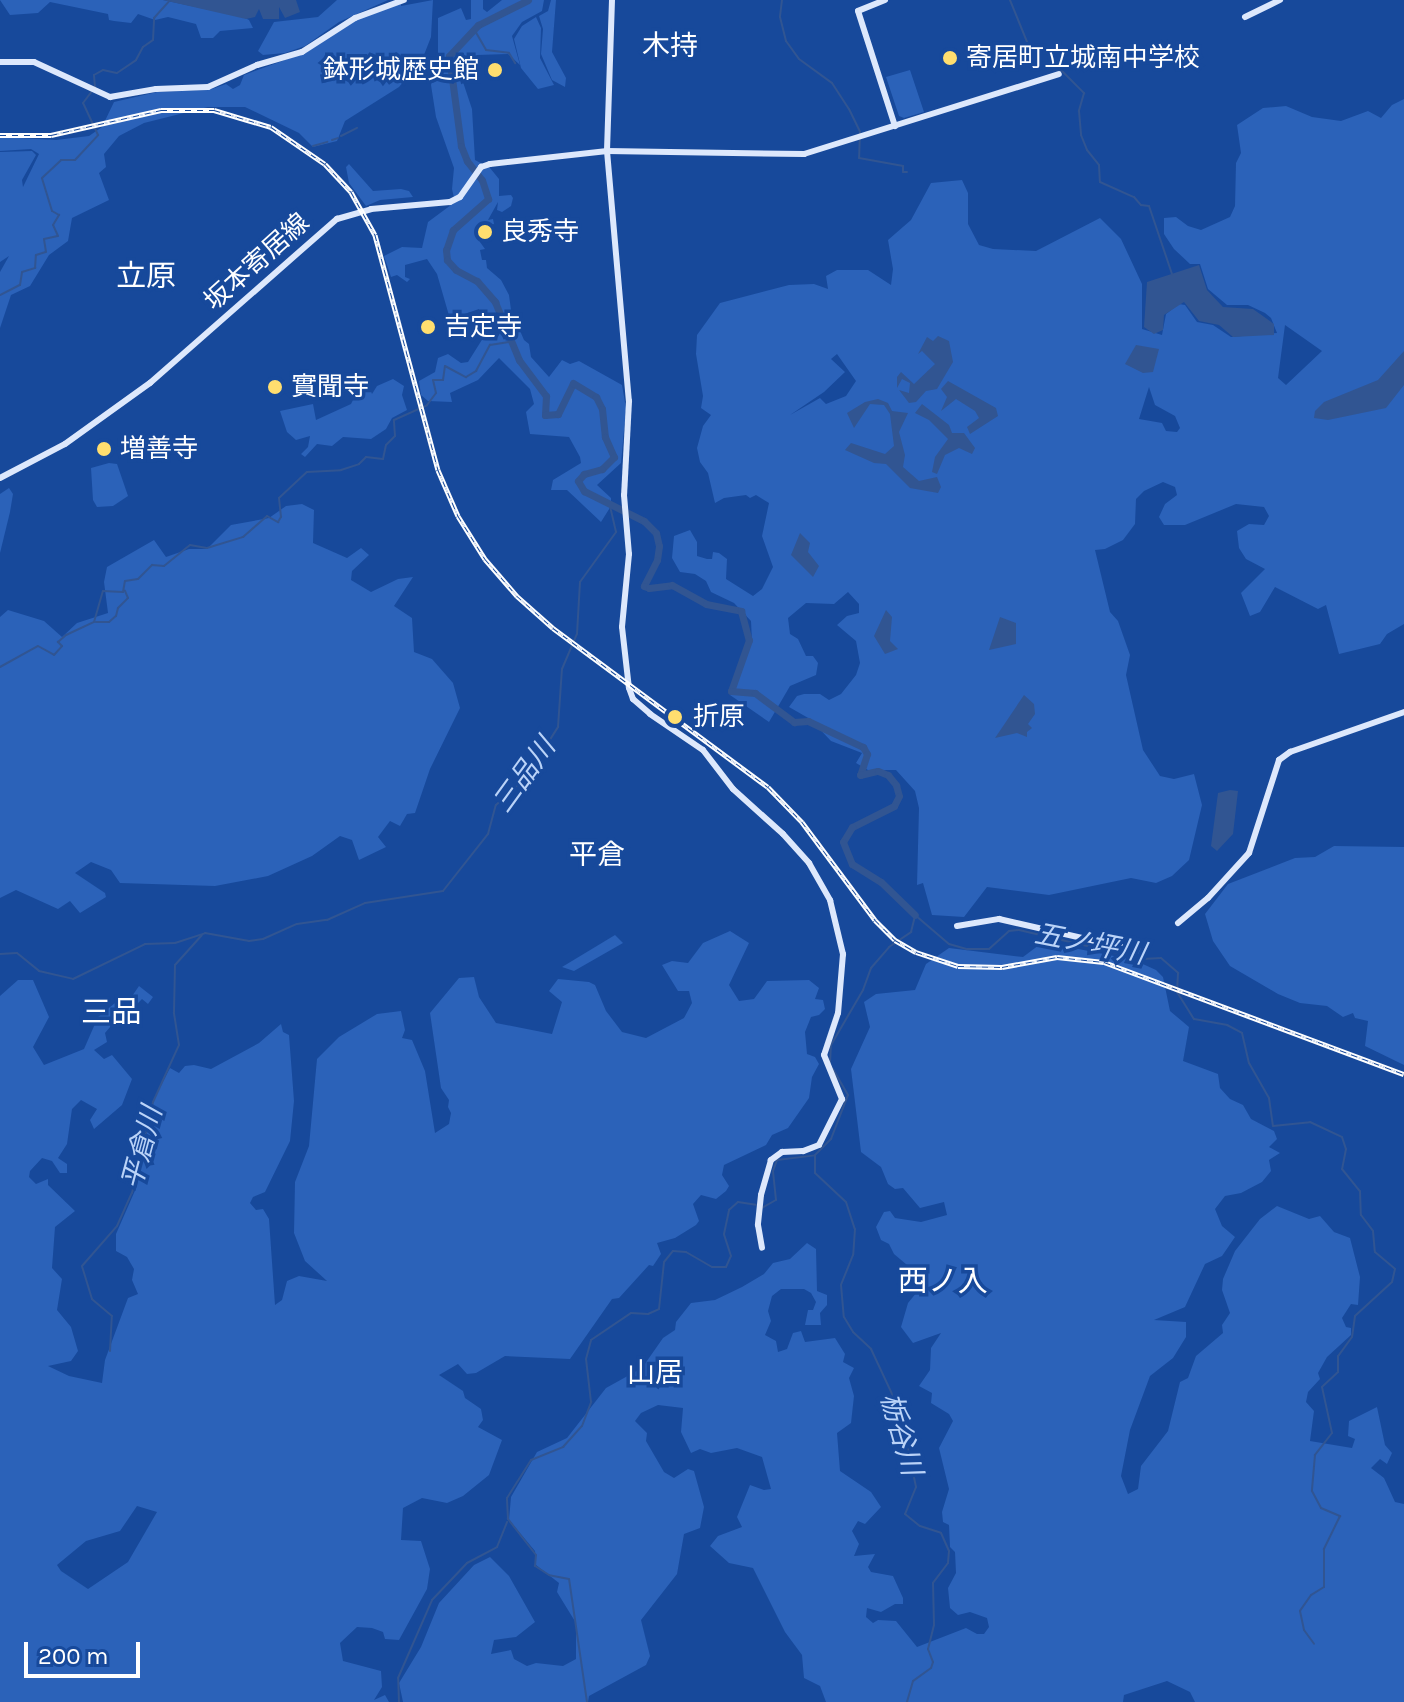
<!DOCTYPE html>
<meta charset="utf-8">
<style>
body{margin:0}
#map{position:relative;width:1404px;height:1702px;overflow:hidden;background:#17499b;font-family:Karla,"Noto Sans JP",sans-serif}
div>[style]{position:absolute}
[style*='--x']{left:calc(var(--x)*1px);top:calc(var(--y)*1px);width:calc(var(--w)*1px);rotate:calc(var(--a)*1deg)}
.green>*{inset:0;background:#2b62b9}
.water>*{inset:0;background:#315592}
.stream>*{height:2px;margin:-1px;padding:0 1px;transform-origin:1px;border-radius:1px;background:#315592}
.river>*{height:7px;margin:-3.5px;padding:0 3.5px;transform-origin:3.5px;border-radius:3.5px;background:#315592}
.secondary>*{height:6px;margin:-3px;padding:0 3px;transform-origin:3px;border-radius:3px;background:#dde8fc}
.rail>*{height:5px;margin-top:-2.5px;transform-origin:0;background:repeating-linear-gradient(90deg,#17499b 0 6px,#fff 0 12px);box-sizing:border-box;border-block:2px solid #fff}
.dots>*{width:22px;height:22px;translate:-50% -50%;box-sizing:border-box;border:4px solid #17499b;border-radius:50%}
span{translate:-50% -50%;white-space:nowrap;text-align:center;line-height:1.15;-webkit-text-stroke:7px #17499b;paint-order:stroke}
.poi-label{font-size:26px;color:#fff}
.left{translate:0 -50%;text-align:left}
.right{translate:-100% -50%;text-align:right}
.street-label{font-size:26px;color:#fff}
.neighbourhood-label{font-size:28px;color:#fff}
.water-label{font-size:28px;color:#bad3f8;font-style:italic}
.quarter-label{font-size:30px;color:#fff}
.scale{position:absolute;left:24px;top:1642px;width:116px;height:36px;box-sizing:border-box;border:4px solid #fff;border-top:0;padding-left:10px;font-size:24px;line-height:28px;white-space:nowrap;color:#fff;-webkit-text-stroke:6px #17499b;paint-order:stroke}
</style>
<div id="map">
<div class="green">
<i style="clip-path:polygon(0 0,163px 0,243px 17px,249px 20px,253px 28px,220px 31px,213px 38px,201px 38px,196px 24px,168px 17px,155px 20px,138px 14px,131px 23px,114px 21px,109px 20px,108px 14px,50px 2px,38px 13px,10px 15px)"></i>
<i style="clip-path:polygon(337px 0,388px 0,339px 22px,305px 46px,285px 53px,263px 55px,258px 51px,274px 22px,318px 17px)"></i>
<i style="clip-path:polygon(433px 0,431px 37px,422px 60px,399px 87px,345px 121px,337px 141px,313px 147px,299px 133px,245px 107px,208px 107px,144px 123px,119px 136px,104px 154px,106px 167px,99px 173px,109px 200px,72px 218px,68px 241px,49px 255px,30px 286px,11px 295px,0 328px,0 272px,9px 256px,0 262px,0 152px,32px 151px,36px 155px,22px 180px,23px 187px,39px 154px,31px 149px,0 151px,0 137px,56px 140px,89px 136px,102px 127px,114px 102px,157px 92px,209px 90px,226px 84px,233px 89px,240px 85px,244px 75px,307px 52px,358px 19px,401px 3px,401px 6px)"></i>
<i style="clip-path:polygon(471px 0,483px 0,483px 9px,487px 12px,502px 0,544px 0,542px 11px,522px 22px,512px 36px,520px 65px,508px 54px,477px 55px,460px 73px,472px 109px,475px 160px,490px 168px,499px 179px,499px 196px,511px 195px,513px 198px,511px 206px,502px 212px,497px 210px,498px 202px,488px 220px,493px 219px,494px 224px,480px 228px,480px 242px,485px 249px,480px 250px,482px 260px,486px 260px,487px 268px,501px 280px,509px 295px,511px 310px,524px 340px,529px 344px,531px 357px,549px 377px,562px 360px,570px 364px,579px 361px,622px 385px,626px 408px,621px 463px,597px 485px,611px 498px,611px 506px,601px 522px,567px 490px,551px 490px,553px 480px,581px 463px,580px 457px,569px 437px,530px 434px,526px 412px,534px 404px,530px 389px,499px 358px,478px 380px,450px 393px,452px 402px,428px 401px,421px 395px,419px 381px,435px 372px,438px 358px,448px 354px,461px 363px,468px 362px,490px 327px,478px 323px,479px 309px,450px 319px,437px 274px,427px 259px,405px 265px,405px 277px,410px 279px,407px 282px,397px 275px,391px 277px,384px 256px,402px 247px,422px 248px,428px 222px,455px 202px,452px 189px,454px 168px,436px 117px,431px 85px,438px 56px,438px 18px,461px 8px,466px 20px,471px 19px)"></i>
<i style="clip-path:polygon(551px 0,556px 0,552px 52px,566px 78px,565px 87px,552px 80px,541px 54px,543px 29px,539px 16px,548px 11px)"></i>
<i style="clip-path:polygon(536px 17px,541px 28px,540px 58px,554px 85px,538px 89px,521px 68px,514px 39px,522px 26px)"></i>
<i style="clip-path:polygon(910px 70px,924px 112px,904px 118px,899px 116px,886px 77px)"></i>
<i style="clip-path:polygon(evenodd,1404px 99px,1404px 624px,1387px 634px,1380px 644px,1339px 654px,1326px 605px,1318px 609px,1275px 587px,1260px 612px,1250px 616px,1241px 593px,1265px 569px,1246px 559px,1239px 548px,1237px 531px,1249px 524px,1264px 525px,1269px 516px,1264px 507px,1236px 504px,1185px 525px,1164px 525px,1159px 517px,1165px 504px,1177px 495px,1175px 487px,1163px 482px,1144px 491px,1136px 499px,1135px 524px,1123px 540px,1105px 549px,1095px 550px,1110px 612px,1118px 621px,1130px 655px,1126px 675px,1143px 750px,1160px 776px,1174px 779px,1194px 774px,1202px 805px,1189px 860px,1172px 876px,1156px 883px,1131px 878px,1049px 895px,987px 887px,964px 917px,932px 915px,923px 883px,917px 885px,919px 808px,915px 791px,896px 770px,868px 770px,856px 763px,862px 753px,831px 741px,810px 719px,789px 707px,797px 696px,804px 694px,820px 694px,829px 700px,841px 694px,856px 675px,860px 663px,856px 641px,837px 625px,847px 616px,859px 613px,859px 604px,848px 592px,834px 604px,806px 603px,788px 618px,790px 634px,798px 639px,806px 656px,813px 656px,818px 663px,816px 675px,790px 686px,769px 722px,730px 695px,752px 642px,751px 621px,734px 603px,711px 592px,706px 581px,695px 574px,680px 572px,672px 558px,674px 536px,690px 530px,697px 542px,697px 556px,707px 559px,712px 559px,713px 552px,719px 553px,727px 559px,726px 579px,753px 596px,762px 589px,773px 567px,762px 536px,769px 503px,756px 495px,750px 498px,746px 495px,724px 498px,715px 503px,708px 473px,700px 462px,697px 448px,703px 426px,711px 415px,701px 408px,703px 396px,696px 354px,697px 335px,720px 303px,789px 285px,814px 284px,828px 289px,826px 276px,837px 270px,868px 270px,891px 285px,893px 269px,888px 240px,911px 220px,931px 183px,962px 180px,968px 193px,968px 224px,979px 245px,993px 249px,1036px 251px,1100px 218px,1121px 239px,1142px 284px,1142px 329px,1162px 335px,1166px 314px,1179px 304px,1185px 305px,1197px 322px,1213px 325px,1231px 337px,1277px 333px,1271px 318px,1265px 313px,1248px 305px,1227px 305px,1208px 289px,1200px 264px,1190px 264px,1174px 249px,1164px 234px,1164px 218px,1176px 217px,1188px 226px,1201px 230px,1230px 217px,1235px 206px,1236px 163px,1241px 153px,1237px 125px,1263px 108px,1286px 106px,1312px 117px,1341px 121px,1368px 111px,1381px 118px,1392px 105px,1404px 99px,1285px 325px,1322px 351px,1286px 385px,1278px 378px,1285px 325px,1404px 99px,837px 354px,856px 381px,846px 396px,826px 404px,820px 398px,790px 415px,824px 392px,845px 372px,831px 359px,837px 354px,1404px 99px,1149px 387px,1155px 405px,1175px 416px,1180px 428px,1177px 432px,1166px 431px,1162px 423px,1139px 419px,1149px 387px)"></i>
<i style="clip-path:polygon(349px 164px,373px 191px,401px 189px,409px 191px,413px 197px,380px 200px,366px 206px,349px 183px,346px 167px)"></i>
<i style="clip-path:polygon(393px 379px,404px 386px,402px 395px,407px 410px,392px 418px,386px 429px,371px 439px,343px 437px,332px 446px,317px 444px,305px 457px,301px 454px,308px 447px,310px 436px,296px 440px,287px 432px,280px 411px,313px 404px,316px 420px,351px 404px,360px 386px,368px 385px,372px 394px,377px 386px)"></i>
<i style="clip-path:polygon(109px 463px,117px 464px,128px 496px,113px 506px,97px 507px,93px 500px,91px 468px)"></i>
<i style="clip-path:polygon(9px 488px,13px 494px,10px 512px,0 553px,0 494px)"></i>
<i style="clip-path:polygon(302px 504px,314px 510px,313px 543px,347px 558px,361px 548px,369px 555px,352px 571px,351px 580px,371px 592px,398px 579px,413px 577px,394px 606px,412px 618px,414px 652px,432px 659px,453px 683px,460px 708px,430px 769px,415px 813px,407px 814px,400px 826px,390px 821px,378px 837px,386px 847px,359px 860px,352px 840px,340px 836px,312px 856px,268px 876px,215px 886px,120px 883px,111px 870px,91px 862px,75px 873px,105px 893px,106px 897px,80px 913px,70px 901px,58px 909px,16px 890px,0 898px,0 617px,8px 610px,44px 621px,62px 637px,77px 623px,108px 613px,104px 582px,107px 567px,154px 540px,166px 557px,189px 549px,207px 549px,231px 525px,269px 518px,286px 506px)"></i>
<i style="clip-path:polygon(1334px 846px,1404px 847px,1404px 1065px,1365px 1046px,1368px 1021px,1355px 1018px,1353px 1013px,1343px 1017px,1327px 1006px,1300px 1003px,1278px 994px,1230px 966px,1213px 941px,1205px 914px,1228px 884px,1295px 858px,1315px 857px)"></i>
<i style="clip-path:polygon(evenodd,730px 931px,749px 943px,729px 985px,739px 1001px,754px 999px,767px 981px,809px 980px,819px 988px,815px 999px,823px 1000px,825px 1009px,819px 1015px,811px 1017px,805px 1032px,807px 1054px,815px 1057px,819px 1064px,812px 1077px,809px 1098px,788px 1128px,772px 1135px,766px 1145px,724px 1165px,722px 1175px,729px 1186px,726px 1191px,716px 1199px,701px 1195px,693px 1204px,699px 1221px,696px 1225px,675px 1238px,657px 1243px,661px 1254px,653px 1266px,649px 1265px,619px 1298px,612px 1299px,570px 1359px,505px 1356px,476px 1373px,467px 1374px,458px 1364px,439px 1375px,463px 1391px,465px 1398px,481px 1409px,483px 1420px,478px 1427px,502px 1440px,489px 1475px,463px 1496px,447px 1503px,422px 1498px,403px 1508px,401px 1540px,421px 1541px,430px 1569px,427px 1589px,399px 1640px,385px 1639px,383px 1632px,372px 1628px,357px 1627px,340px 1643px,343px 1661px,381px 1671px,382px 1687px,374px 1700px,385px 1695px,389px 1702px,0 1702px,0 996px,18px 980px,33px 980px,49px 1017px,33px 1047px,44px 1065px,84px 1049px,98px 1017px,115px 1003px,128px 1002px,139px 986px,153px 997px,148px 1004px,142px 999px,128px 1013px,121px 1014px,105px 1033px,107px 1042px,94px 1050px,104px 1059px,112px 1055px,132px 1079px,122px 1105px,94px 1129px,90px 1120px,97px 1109px,81px 1100px,72px 1109px,67px 1144px,58px 1158px,67px 1164px,67px 1173px,60px 1173px,52px 1161px,42px 1158px,30px 1171px,29px 1177px,36px 1184px,48px 1179px,48px 1185px,75px 1211px,55px 1227px,52px 1268px,62px 1279px,57px 1310px,71px 1327px,78px 1351px,71px 1361px,48px 1366px,69px 1376px,102px 1383px,105px 1360px,128px 1298px,138px 1294px,132px 1280px,134px 1269px,127px 1257px,116px 1251px,116px 1234px,137px 1186px,149px 1109px,170px 1068px,179px 1073px,185px 1066px,194px 1065px,211px 1069px,259px 1043px,281px 1024px,283px 1032px,289px 1035px,294px 1101px,290px 1141px,265px 1192px,253px 1197px,250px 1203px,256px 1210px,263px 1209px,269px 1219px,275px 1305px,282px 1300px,287px 1281px,299px 1276px,327px 1281px,305px 1261px,294px 1233px,295px 1182px,309px 1146px,317px 1059px,339px 1037px,377px 1014px,401px 1011px,405px 1030px,402px 1038px,412px 1040px,425px 1071px,435px 1133px,449px 1124px,451px 1113px,448px 1107px,449px 1100px,441px 1088px,430px 1013px,459px 978px,474px 977px,479px 997px,496px 1023px,552px 1034px,562px 1002px,549px 991px,558px 979px,589px 982px,595px 985px,606px 1011px,622px 1032px,646px 1038px,684px 1018px,692px 1003px,689px 991px,678px 991px,662px 965px,672px 961px,688px 963px,703px 943px,730px 931px,137px 1506px,157px 1512px,128px 1562px,88px 1589px,61px 1571px,57px 1565px,86px 1541px,120px 1531px,137px 1506px)"></i>
<i style="clip-path:polygon(615px 935px,623px 943px,574px 971px,562px 967px)"></i>
<i style="clip-path:polygon(1043px 942px,1134px 960px,1156px 970px,1163px 977px,1170px 1011px,1189px 1027px,1183px 1061px,1218px 1074px,1220px 1088px,1230px 1099px,1243px 1105px,1251px 1119px,1274px 1131px,1277px 1139px,1269px 1147px,1280px 1153px,1269px 1160px,1271px 1171px,1262px 1182px,1241px 1193px,1225px 1196px,1215px 1209px,1222px 1226px,1235px 1237px,1222px 1256px,1205px 1264px,1185px 1307px,1154px 1320px,1186px 1322px,1186px 1337px,1173px 1358px,1150px 1376px,1130px 1430px,1121px 1476px,1128px 1494px,1138px 1489px,1141px 1466px,1168px 1431px,1180px 1382px,1188px 1378px,1196px 1356px,1223px 1333px,1222px 1325px,1230px 1313px,1222px 1290px,1223px 1279px,1235px 1251px,1260px 1219px,1277px 1206px,1309px 1219px,1320px 1216px,1334px 1232px,1350px 1238px,1360px 1277px,1358px 1305px,1351px 1304px,1342px 1318px,1346px 1327px,1351px 1328px,1351px 1335px,1327px 1357px,1318px 1373px,1320px 1379px,1308px 1392px,1306px 1402px,1314px 1411px,1310px 1441px,1352px 1448px,1355px 1439px,1348px 1436px,1349px 1421px,1377px 1407px,1385px 1445px,1392px 1453px,1387px 1464px,1380px 1459px,1371px 1468px,1384px 1478px,1395px 1502px,1404px 1504px,1404px 1702px,1195px 1702px,1190px 1692px,1167px 1681px,1124px 1695px,1123px 1702px,826px 1702px,820px 1686px,804px 1678px,802px 1655px,785px 1632px,753px 1568px,729px 1563px,710px 1546px,718px 1536px,742px 1527px,737px 1517px,750px 1485px,764px 1490px,771px 1489px,762px 1457px,737px 1448px,711px 1453px,700px 1449px,691px 1453px,681px 1432px,683px 1408px,658px 1405px,641px 1413px,635px 1421px,647px 1433px,646px 1441px,664px 1472px,674px 1478px,688px 1469px,694px 1471px,704px 1507px,700px 1528px,684px 1534px,677px 1574px,641px 1620px,650px 1656px,646px 1665px,589px 1696px,588px 1702px,403px 1702px,399px 1683px,421px 1647px,439px 1603px,474px 1565px,490px 1557px,509px 1576px,535px 1622px,516px 1637px,494px 1640px,491px 1654px,511px 1650px,514px 1659px,527px 1666px,536px 1663px,563px 1666px,576px 1659px,576px 1623px,557px 1592px,559px 1583px,536px 1565px,535px 1551px,509px 1520px,511px 1497px,537px 1452px,567px 1438px,606px 1388px,642px 1368px,663px 1338px,675px 1330px,676px 1322px,691px 1303px,715px 1300px,742px 1287px,764px 1274px,773px 1263px,790px 1259px,807px 1243px,816px 1249px,817px 1291px,827px 1295px,827px 1305px,820px 1313px,821px 1325px,805px 1325px,808px 1310px,813px 1310px,816px 1302px,811px 1293px,804px 1289px,781px 1289px,772px 1296px,768px 1311px,771px 1321px,765px 1335px,776px 1341px,778px 1352px,787px 1349px,793px 1333px,801px 1331px,805px 1342px,835px 1338px,845px 1354px,843px 1362px,854px 1368px,849px 1378px,854px 1396px,851px 1423px,837px 1433px,840px 1471px,871px 1492px,881px 1507px,865px 1524px,858px 1521px,852px 1531px,859px 1544px,854px 1556px,875px 1554px,868px 1567px,871px 1572px,893px 1576px,903px 1598px,903px 1604px,895px 1604px,881px 1612px,867px 1608px,866px 1617px,873px 1623px,878px 1620px,896px 1621px,917px 1647px,966px 1628px,977px 1634px,984px 1634px,989px 1627px,987px 1618px,970px 1612px,958px 1615px,950px 1608px,948px 1588px,956px 1573px,955px 1552px,950px 1547px,949px 1525px,943px 1522px,942px 1512px,949px 1489px,939px 1448px,953px 1421px,949px 1414px,931px 1403px,932px 1393px,919px 1386px,930px 1370px,931px 1348px,941px 1333px,913px 1343px,901px 1327px,908px 1303px,926px 1281px,894px 1254px,889px 1244px,881px 1240px,876px 1227px,884px 1212px,890px 1211px,895px 1218px,921px 1222px,947px 1215px,944px 1202px,920px 1208px,903px 1188px,895px 1189px,888px 1184px,881px 1167px,861px 1152px,851px 1069px,870px 1027px,864px 1002px,876px 994px,915px 990px,926px 964px,949px 948px,1023px 957px)"></i>
</div>
<div class="water">
<i style="clip-path:polygon(163px 0,296px 0,300px 12px,285px 18px,279px 7px,279px 19px,263px 19px,259px 9px,255px 17px,246px 19px)"></i>
<i style="clip-path:polygon(1199px 265px,1207px 290px,1223px 307px,1253px 309px,1274px 324px,1274px 335px,1233px 337px,1219px 325px,1199px 321px,1184px 302px,1164px 315px,1163px 330px,1154px 334px,1144px 327px,1147px 282px)"></i>
<i style="clip-path:polygon(938px 336px,949px 341px,953px 362px,937px 389px,926px 391px,916px 402px,909px 403px,899px 390px,909px 393px,910px 383px,902px 379px,897px 388px,897px 377px,901px 372px,914px 384px,935px 364px,922px 351px,918px 354px,927px 337px,933px 341px)"></i>
<i style="clip-path:polygon(1136px 345px,1159px 349px,1153px 372px,1143px 373px,1125px 364px)"></i>
<i style="clip-path:polygon(1404px 351px,1404px 385px,1386px 408px,1328px 420px,1314px 418px,1315px 411px,1324px 402px,1378px 380px)"></i>
<i style="clip-path:polygon(948px 381px,996px 408px,998px 416px,970px 434px,967px 427px,979px 418px,975px 411px,956px 399px,941px 411px,947px 397px,941px 389px)"></i>
<i style="clip-path:polygon(878px 399px,888px 403px,892px 411px,908px 413px,899px 432px,905px 455px,903px 467px,919px 481px,937px 477px,941px 487px,938px 493px,910px 488px,886px 464px,874px 463px,845px 450px,851px 443px,885px 454px,894px 446px,890px 414px,884px 405px,870px 404px,854px 428px,847px 413px,865px 402px)"></i>
<i style="clip-path:polygon(922px 404px,949px 425px,952px 433px,964px 433px,975px 448px,972px 454px,959px 448px,945px 455px,937px 474px,932px 472px,935px 457px,948px 439px,929px 420px,915px 413px)"></i>
<i style="clip-path:polygon(800px 533px,810px 543px,808px 552px,819px 566px,813px 577px,791px 555px)"></i>
<i style="clip-path:polygon(886px 610px,892px 617px,890px 641px,898px 649px,885px 654px,874px 636px)"></i>
<i style="clip-path:polygon(1000px 617px,1016px 623px,1016px 644px,989px 650px)"></i>
<i style="clip-path:polygon(1024px 695px,1034px 704px,1035px 714px,1028px 724px,1032px 728px,1027px 732px,1027px 737px,1017px 733px,995px 738px)"></i>
<i style="clip-path:polygon(1230px 790px,1238px 791px,1233px 834px,1217px 851px,1211px 846px,1218px 793px)"></i>
</div>
<div class="stream">
<i style="--x:782;--y:0;--w:17;--a:97"></i>
<i style="--x:780;--y:17;--w:25;--a:76"></i>
<i style="--x:786;--y:41;--w:22;--a:54"></i>
<i style="--x:799;--y:59;--w:41;--a:36"></i>
<i style="--x:832;--y:83;--w:31;--a:57"></i>
<i style="--x:849;--y:109;--w:25;--a:64"></i>
<i style="--x:860;--y:132;--w:26;--a:92"></i>
<i style="--x:859;--y:158;--w:45;--a:10.3"></i>
<i style="--x:903;--y:166;--w:6;--a:90"></i>
<i style="--x:903;--y:172;--w:4;--a:0"></i>
<i style="--x:1010;--y:0;--w:69;--a:67.9"></i>
<i style="--x:1036;--y:64;--w:9;--a:32"></i>
<i style="--x:1044;--y:69;--w:17;--a:3"></i>
<i style="--x:1061;--y:70;--w:33;--a:45"></i>
<i style="--x:1084;--y:93;--w:19;--a:106"></i>
<i style="--x:1079;--y:111;--w:24;--a:85"></i>
<i style="--x:1081;--y:135;--w:16;--a:68"></i>
<i style="--x:1087;--y:150;--w:19;--a:51"></i>
<i style="--x:1099;--y:165;--w:17;--a:87"></i>
<i style="--x:1100;--y:182;--w:37;--a:24"></i>
<i style="--x:1134;--y:197;--w:11;--a:49"></i>
<i style="--x:1141;--y:205;--w:8;--a:7"></i>
<i style="--x:1149;--y:206;--w:72;--a:71.3"></i>
<i style="--x:474;--y:29;--w:24;--a:60"></i>
<i style="--x:486;--y:50;--w:23;--a:7"></i>
<i style="--x:509;--y:53;--w:12;--a:59"></i>
<i style="--x:341;--y:136;--w:18;--a:-27"></i>
<i style="--x:332;--y:140;--w:6;--a:-18"></i>
<i style="--x:313;--y:146;--w:15;--a:-16"></i>
<i style="--x:0;--y:295;--w:22;--a:-27"></i>
<i style="--x:20;--y:285;--w:13;--a:-81"></i>
<i style="--x:22;--y:272;--w:14;--a:-17"></i>
<i style="--x:35;--y:268;--w:13;--a:-86"></i>
<i style="--x:36;--y:255;--w:10;--a:-17"></i>
<i style="--x:46;--y:252;--w:13;--a:-99"></i>
<i style="--x:44;--y:239;--w:14;--a:-12"></i>
<i style="--x:58;--y:236;--w:12;--a:-114"></i>
<i style="--x:53;--y:225;--w:12;--a:-59"></i>
<i style="--x:59;--y:215;--w:8;--a:-150"></i>
<i style="--x:52;--y:211;--w:34;--a:-107"></i>
<i style="--x:42;--y:178;--w:26;--a:-43"></i>
<i style="--x:61;--y:160;--w:14;--a:0"></i>
<i style="--x:75;--y:160;--w:34;--a:-47"></i>
<i style="--x:98;--y:135;--w:35;--a:-115"></i>
<i style="--x:83;--y:103;--w:20;--a:-53"></i>
<i style="--x:95;--y:87;--w:12;--a:-95"></i>
<i style="--x:94;--y:75;--w:10;--a:-29"></i>
<i style="--x:103;--y:70;--w:14;--a:12"></i>
<i style="--x:117;--y:73;--w:23;--a:-34"></i>
<i style="--x:136;--y:60;--w:15;--a:-62"></i>
<i style="--x:143;--y:47;--w:12;--a:-35"></i>
<i style="--x:153;--y:40;--w:22;--a:-87"></i>
<i style="--x:154;--y:18;--w:24;--a:-48"></i>
<i style="--x:96;--y:622;--w:13;--a:0"></i>
<i style="--x:109;--y:622;--w:9;--a:-41"></i>
<i style="--x:116;--y:616;--w:8;--a:-76"></i>
<i style="--x:118;--y:608;--w:14;--a:-45"></i>
<i style="--x:128;--y:598;--w:8;--a:-113"></i>
<i style="--x:0;--y:667;--w:43;--a:-28.9"></i>
<i style="--x:38;--y:646;--w:18;--a:29"></i>
<i style="--x:54;--y:655;--w:12;--a:-48"></i>
<i style="--x:62;--y:646;--w:6;--a:-135"></i>
<i style="--x:58;--y:642;--w:11;--a:-41"></i>
<i style="--x:66;--y:635;--w:31;--a:-25"></i>
<i style="--x:94;--y:622;--w:32;--a:-74"></i>
<i style="--x:103;--y:591;--w:20;--a:3"></i>
<i style="--x:123;--y:592;--w:11;--a:-80"></i>
<i style="--x:125;--y:581;--w:13;--a:-9"></i>
<i style="--x:138;--y:579;--w:20;--a:-45"></i>
<i style="--x:152;--y:565;--w:12;--a:5"></i>
<i style="--x:164;--y:566;--w:33;--a:-39"></i>
<i style="--x:190;--y:545;--w:17;--a:10"></i>
<i style="--x:207;--y:548;--w:38;--a:-17"></i>
<i style="--x:243;--y:537;--w:32;--a:-41"></i>
<i style="--x:267;--y:516;--w:13;--a:29"></i>
<i style="--x:278;--y:522;--w:6;--a:-59"></i>
<i style="--x:281;--y:517;--w:19;--a:-96"></i>
<i style="--x:279;--y:498;--w:38;--a:-43"></i>
<i style="--x:307;--y:472;--w:34;--a:-3"></i>
<i style="--x:341;--y:470;--w:19;--a:-18"></i>
<i style="--x:359;--y:464;--w:10;--a:-45"></i>
<i style="--x:366;--y:457;--w:17;--a:7"></i>
<i style="--x:383;--y:459;--w:14;--a:-78"></i>
<i style="--x:386;--y:445;--w:13;--a:-45"></i>
<i style="--x:395;--y:436;--w:16;--a:-94"></i>
<i style="--x:394;--y:420;--w:36;--a:-24"></i>
<i style="--x:427;--y:405;--w:15;--a:-53"></i>
<i style="--x:436;--y:393;--w:13;--a:-103"></i>
<i style="--x:433;--y:380;--w:10;--a:0"></i>
<i style="--x:443;--y:380;--w:14;--a:-82"></i>
<i style="--x:445;--y:366;--w:24;--a:28"></i>
<i style="--x:466;--y:377;--w:12;--a:-31"></i>
<i style="--x:476;--y:371;--w:30;--a:-62"></i>
<i style="--x:490;--y:345;--w:19;--a:-9"></i>
<i style="--x:915;--y:915;--w:45;--a:40.5"></i>
<i style="--x:949;--y:944;--w:19;--a:16"></i>
<i style="--x:967;--y:949;--w:22;--a:0"></i>
<i style="--x:989;--y:949;--w:27;--a:-42"></i>
<i style="--x:1009;--y:931;--w:10;--a:-6"></i>
<i style="--x:1019;--y:930;--w:127;--a:13.2"></i>
<i style="--x:1143;--y:959;--w:18;--a:-3"></i>
<i style="--x:1161;--y:958;--w:23;--a:41"></i>
<i style="--x:1178;--y:973;--w:19;--a:93"></i>
<i style="--x:1177;--y:992;--w:32;--a:58"></i>
<i style="--x:1194;--y:1019;--w:34;--a:10"></i>
<i style="--x:1227;--y:1025;--w:17;--a:28"></i>
<i style="--x:1242;--y:1033;--w:31;--a:77"></i>
<i style="--x:1249;--y:1063;--w:40;--a:60.3"></i>
<i style="--x:1269;--y:1098;--w:28;--a:82"></i>
<i style="--x:1273;--y:1126;--w:37;--a:-6"></i>
<i style="--x:1310;--y:1122;--w:35;--a:25"></i>
<i style="--x:1342;--y:1137;--w:13;--a:72"></i>
<i style="--x:1346;--y:1149;--w:20;--a:101"></i>
<i style="--x:1342;--y:1169;--w:28;--a:51"></i>
<i style="--x:1360;--y:1191;--w:24;--a:88"></i>
<i style="--x:1361;--y:1215;--w:20;--a:53"></i>
<i style="--x:1373;--y:1231;--w:21;--a:85"></i>
<i style="--x:1375;--y:1252;--w:26;--a:40"></i>
<i style="--x:1395;--y:1269;--w:13;--a:103"></i>
<i style="--x:1392;--y:1282;--w:50;--a:137.4"></i>
<i style="--x:1355;--y:1316;--w:21;--a:98"></i>
<i style="--x:1352;--y:1337;--w:24;--a:126"></i>
<i style="--x:1338;--y:1356;--w:16;--a:90"></i>
<i style="--x:1338;--y:1372;--w:22;--a:137"></i>
<i style="--x:1322;--y:1387;--w:47;--a:77.7"></i>
<i style="--x:1332;--y:1433;--w:28;--a:128"></i>
<i style="--x:1315;--y:1455;--w:36;--a:95"></i>
<i style="--x:1312;--y:1491;--w:19;--a:62"></i>
<i style="--x:1321;--y:1508;--w:21;--a:23"></i>
<i style="--x:1340;--y:1516;--w:37;--a:116"></i>
<i style="--x:1324;--y:1549;--w:38;--a:90"></i>
<i style="--x:1324;--y:1587;--w:15;--a:148"></i>
<i style="--x:1311;--y:1595;--w:19;--a:125"></i>
<i style="--x:1300;--y:1611;--w:19;--a:78"></i>
<i style="--x:1304;--y:1630;--w:17;--a:54"></i>
<i style="--x:0;--y:954;--w:17;--a:-3"></i>
<i style="--x:17;--y:953;--w:28;--a:39"></i>
<i style="--x:39;--y:971;--w:35;--a:13"></i>
<i style="--x:73;--y:979;--w:80;--a:-25.9"></i>
<i style="--x:145;--y:944;--w:30;--a:-2"></i>
<i style="--x:175;--y:943;--w:32;--a:-18"></i>
<i style="--x:205;--y:933;--w:45;--a:10.3"></i>
<i style="--x:249;--y:941;--w:14;--a:-8"></i>
<i style="--x:263;--y:939;--w:37;--a:-24"></i>
<i style="--x:297;--y:924;--w:30;--a:-8"></i>
<i style="--x:327;--y:920;--w:42;--a:-24.1"></i>
<i style="--x:365;--y:903;--w:79;--a:-8.7"></i>
<i style="--x:443;--y:891;--w:73;--a:-51.7"></i>
<i style="--x:488;--y:834;--w:30;--a:-75"></i>
<i style="--x:496;--y:805;--w:39;--a:-42"></i>
<i style="--x:525;--y:779;--w:62;--a:-57.6"></i>
<i style="--x:558;--y:727;--w:58;--a:-86.1"></i>
<i style="--x:562;--y:669;--w:38;--a:-67"></i>
<i style="--x:577;--y:634;--w:52;--a:-86.7"></i>
<i style="--x:580;--y:582;--w:62;--a:-54.2"></i>
<i style="--x:616;--y:532;--w:26;--a:-103"></i>
<i style="--x:830;--y:1063;--w:18;--a:-87"></i>
<i style="--x:831;--y:1045;--w:64;--a:-59.8"></i>
<i style="--x:863;--y:990;--w:23;--a:-70"></i>
<i style="--x:871;--y:968;--w:28;--a:-49"></i>
<i style="--x:889;--y:947;--w:27;--a:-34"></i>
<i style="--x:911;--y:932;--w:16;--a:-76"></i>
<i style="--x:815;--y:1156;--w:17;--a:90"></i>
<i style="--x:815;--y:1173;--w:42;--a:43.1"></i>
<i style="--x:846;--y:1202;--w:28;--a:72"></i>
<i style="--x:855;--y:1229;--w:26;--a:94"></i>
<i style="--x:853;--y:1255;--w:32;--a:112"></i>
<i style="--x:841;--y:1285;--w:32;--a:85"></i>
<i style="--x:844;--y:1317;--w:17;--a:59"></i>
<i style="--x:853;--y:1332;--w:25;--a:43"></i>
<i style="--x:871;--y:1349;--w:68;--a:64.9"></i>
<i style="--x:900;--y:1411;--w:78;--a:78.1"></i>
<i style="--x:916;--y:1487;--w:29;--a:112"></i>
<i style="--x:905;--y:1514;--w:19;--a:39"></i>
<i style="--x:920;--y:1526;--w:22;--a:18"></i>
<i style="--x:941;--y:1533;--w:20;--a:66"></i>
<i style="--x:949;--y:1551;--w:12;--a:95"></i>
<i style="--x:948;--y:1563;--w:25;--a:127"></i>
<i style="--x:933;--y:1583;--w:42;--a:88.6"></i>
<i style="--x:934;--y:1625;--w:25;--a:104"></i>
<i style="--x:928;--y:1649;--w:14;--a:69"></i>
<i style="--x:933;--y:1662;--w:6;--a:108"></i>
<i style="--x:931;--y:1668;--w:22;--a:144"></i>
<i style="--x:913;--y:1681;--w:22;--a:106"></i>
<i style="--x:762;--y:1208;--w:16;--a:-30"></i>
<i style="--x:776;--y:1200;--w:29;--a:-96"></i>
<i style="--x:773;--y:1171;--w:12;--a:-70"></i>
<i style="--x:777;--y:1160;--w:38;--a:-7"></i>
<i style="--x:815;--y:1155;--w:23;--a:-45"></i>
<i style="--x:831;--y:1139;--w:47;--a:-68.9"></i>
<i style="--x:848;--y:1095;--w:30;--a:-120"></i>
<i style="--x:110;--y:1351;--w:35;--a:-87"></i>
<i style="--x:112;--y:1316;--w:26;--a:-140"></i>
<i style="--x:92;--y:1299;--w:34;--a:-107"></i>
<i style="--x:82;--y:1266;--w:53;--a:-48.8"></i>
<i style="--x:117;--y:1226;--w:36;--a:-66"></i>
<i style="--x:132;--y:1193;--w:93;--a:-77"></i>
<i style="--x:153;--y:1102;--w:63;--a:-65.5"></i>
<i style="--x:179;--y:1045;--w:33;--a:-99"></i>
<i style="--x:174;--y:1012;--w:47;--a:-88.8"></i>
<i style="--x:175;--y:965;--w:40;--a:-48"></i>
<i style="--x:399;--y:1702;--w:24;--a:-92"></i>
<i style="--x:398;--y:1678;--w:85;--a:-66.4"></i>
<i style="--x:432;--y:1600;--w:51;--a:-46.6"></i>
<i style="--x:467;--y:1563;--w:34;--a:-28"></i>
<i style="--x:497;--y:1547;--w:27;--a:-68"></i>
<i style="--x:587;--y:1702;--w:124;--a:-98.3"></i>
<i style="--x:569;--y:1579;--w:20;--a:-169"></i>
<i style="--x:549;--y:1575;--w:17;--a:-147"></i>
<i style="--x:535;--y:1566;--w:11;--a:-85"></i>
<i style="--x:536;--y:1555;--w:46;--a:-127.9"></i>
<i style="--x:508;--y:1519;--w:21;--a:-93"></i>
<i style="--x:507;--y:1498;--w:45;--a:-57.7"></i>
<i style="--x:531;--y:1460;--w:35;--a:-22"></i>
<i style="--x:563;--y:1447;--w:28;--a:-48"></i>
<i style="--x:582;--y:1426;--w:26;--a:-69"></i>
<i style="--x:591;--y:1402;--w:43;--a:-96.6"></i>
<i style="--x:586;--y:1359;--w:20;--a:-75"></i>
<i style="--x:591;--y:1340;--w:48;--a:-34"></i>
<i style="--x:631;--y:1313;--w:17;--a:3"></i>
<i style="--x:648;--y:1314;--w:12;--a:-24"></i>
<i style="--x:659;--y:1309;--w:47;--a:-83.9"></i>
<i style="--x:664;--y:1262;--w:14;--a:-51"></i>
<i style="--x:673;--y:1251;--w:13;--a:4"></i>
<i style="--x:686;--y:1252;--w:30;--a:30"></i>
<i style="--x:712;--y:1267;--w:14;--a:0"></i>
<i style="--x:726;--y:1267;--w:12;--a:-66"></i>
<i style="--x:731;--y:1256;--w:23;--a:-108"></i>
<i style="--x:724;--y:1234;--w:25;--a:-78"></i>
<i style="--x:729;--y:1210;--w:12;--a:-42"></i>
<i style="--x:738;--y:1202;--w:18;--a:9"></i>
</div>
<div class="river">
<i style="--x:528;--y:0;--w:56;--a:153.4"></i>
<i style="--x:478;--y:25;--w:42;--a:133.1"></i>
<i style="--x:449;--y:56;--w:91;--a:82.4"></i>
<i style="--x:461;--y:146;--w:16;--a:68"></i>
<i style="--x:467;--y:161;--w:24;--a:52"></i>
<i style="--x:482;--y:180;--w:20;--a:72"></i>
<i style="--x:488;--y:199;--w:47;--a:138.5"></i>
<i style="--x:453;--y:230;--w:21;--a:109"></i>
<i style="--x:446;--y:250;--w:10;--a:84"></i>
<i style="--x:447;--y:260;--w:13;--a:48"></i>
<i style="--x:456;--y:270;--w:24;--a:28"></i>
<i style="--x:477;--y:281;--w:28;--a:49"></i>
<i style="--x:495;--y:302;--w:63;--a:67.5"></i>
<i style="--x:519;--y:360;--w:45;--a:53.1"></i>
<i style="--x:546;--y:396;--w:19;--a:93"></i>
<i style="--x:545;--y:415;--w:13;--a:-4"></i>
<i style="--x:558;--y:414;--w:34;--a:-64"></i>
<i style="--x:573;--y:383;--w:27;--a:31"></i>
<i style="--x:596;--y:397;--w:13;--a:63"></i>
<i style="--x:602;--y:409;--w:28;--a:84"></i>
<i style="--x:605;--y:437;--w:22;--a:66"></i>
<i style="--x:614;--y:457;--w:17;--a:135"></i>
<i style="--x:602;--y:469;--w:19;--a:164"></i>
<i style="--x:584;--y:474;--w:9;--a:131"></i>
<i style="--x:578;--y:481;--w:12;--a:59"></i>
<i style="--x:584;--y:491;--w:67;--a:26.6"></i>
<i style="--x:644;--y:521;--w:17;--a:45"></i>
<i style="--x:656;--y:533;--w:13;--a:77"></i>
<i style="--x:659;--y:546;--w:14;--a:98"></i>
<i style="--x:657;--y:560;--w:29;--a:117"></i>
<i style="--x:644;--y:586;--w:5;--a:22"></i>
<i style="--x:649;--y:588;--w:23;--a:-7"></i>
<i style="--x:672;--y:585;--w:39;--a:29"></i>
<i style="--x:706;--y:604;--w:36;--a:11"></i>
<i style="--x:741;--y:611;--w:30;--a:75"></i>
<i style="--x:749;--y:640;--w:54;--a:109.4"></i>
<i style="--x:731;--y:691;--w:24;--a:5"></i>
<i style="--x:755;--y:693;--w:49;--a:36.6"></i>
<i style="--x:794;--y:722;--w:14;--a:-4"></i>
<i style="--x:808;--y:721;--w:61;--a:25.3"></i>
<i style="--x:863;--y:747;--w:8;--a:60"></i>
<i style="--x:867;--y:754;--w:22;--a:108"></i>
<i style="--x:860;--y:775;--w:18;--a:-13"></i>
<i style="--x:878;--y:771;--w:11;--a:22"></i>
<i style="--x:888;--y:775;--w:13;--a:51"></i>
<i style="--x:896;--y:785;--w:11;--a:75"></i>
<i style="--x:899;--y:796;--w:11;--a:117"></i>
<i style="--x:894;--y:806;--w:47;--a:153.4"></i>
<i style="--x:852;--y:827;--w:17;--a:121"></i>
<i style="--x:843;--y:842;--w:24;--a:68"></i>
<i style="--x:852;--y:864;--w:34;--a:32"></i>
<i style="--x:881;--y:882;--w:47;--a:44.1"></i>
</div>
<div class="secondary">
<i style="--x:612;--y:0;--w:151;--a:91.9"></i>
<i style="--x:607;--y:151;--w:251;--a:85"></i>
<i style="--x:629;--y:401;--w:94;--a:93"></i>
<i style="--x:624;--y:495;--w:59;--a:85.2"></i>
<i style="--x:629;--y:554;--w:73;--a:95.5"></i>
<i style="--x:622;--y:627;--w:61;--a:83.5"></i>
<i style="--x:629;--y:688;--w:12;--a:70"></i>
<i style="--x:633;--y:699;--w:23;--a:41"></i>
<i style="--x:650;--y:714;--w:64;--a:34.2"></i>
<i style="--x:703;--y:750;--w:49;--a:52.4"></i>
<i style="--x:733;--y:789;--w:67;--a:42"></i>
<i style="--x:783;--y:834;--w:39;--a:48"></i>
<i style="--x:809;--y:863;--w:43;--a:60.4"></i>
<i style="--x:830;--y:900;--w:56;--a:76.5"></i>
<i style="--x:843;--y:954;--w:59;--a:94.8"></i>
<i style="--x:838;--y:1013;--w:44;--a:108.4"></i>
<i style="--x:824;--y:1055;--w:48;--a:67.8"></i>
<i style="--x:842;--y:1099;--w:51;--a:116.6"></i>
<i style="--x:819;--y:1145;--w:17;--a:159"></i>
<i style="--x:803;--y:1151;--w:21;--a:177"></i>
<i style="--x:782;--y:1152;--w:14;--a:144"></i>
<i style="--x:771;--y:1160;--w:36;--a:106"></i>
<i style="--x:761;--y:1195;--w:30;--a:96"></i>
<i style="--x:758;--y:1225;--w:23;--a:80"></i>
<i style="--x:885;--y:0;--w:29;--a:158"></i>
<i style="--x:858;--y:11;--w:121;--a:72.2"></i>
<i style="--x:1245;--y:17;--w:39;--a:-26"></i>
<i style="--x:0;--y:62;--w:34;--a:0"></i>
<i style="--x:34;--y:62;--w:84;--a:24.7"></i>
<i style="--x:110;--y:97;--w:47;--a:-9.9"></i>
<i style="--x:156;--y:89;--w:52;--a:-2.2"></i>
<i style="--x:208;--y:87;--w:54;--a:-24.2"></i>
<i style="--x:257;--y:65;--w:47;--a:-16.1"></i>
<i style="--x:302;--y:52;--w:63;--a:-32.7"></i>
<i style="--x:355;--y:18;--w:52;--a:-20.2"></i>
<i style="--x:0;--y:478;--w:73;--a:-27.6"></i>
<i style="--x:65;--y:444;--w:105;--a:-35.7"></i>
<i style="--x:150;--y:383;--w:249;--a:-41.3"></i>
<i style="--x:337;--y:219;--w:35;--a:-16"></i>
<i style="--x:371;--y:209;--w:79;--a:-5.1"></i>
<i style="--x:450;--y:202;--w:11;--a:-27"></i>
<i style="--x:460;--y:197;--w:37;--a:-55"></i>
<i style="--x:481;--y:167;--w:9;--a:-18"></i>
<i style="--x:490;--y:164;--w:118;--a:-6.3"></i>
<i style="--x:607;--y:151;--w:197;--a:0.9"></i>
<i style="--x:804;--y:154;--w:267;--a:-17.4"></i>
<i style="--x:1178;--y:923;--w:39;--a:-40"></i>
<i style="--x:1208;--y:898;--w:61;--a:-47.7"></i>
<i style="--x:1249;--y:853;--w:98;--a:-72.1"></i>
<i style="--x:1279;--y:760;--w:14;--a:-36"></i>
<i style="--x:1290;--y:752;--w:121;--a:-19.3"></i>
<i style="--x:957;--y:926;--w:43;--a:-9.5"></i>
<i style="--x:999;--y:919;--w:148;--a:12.9"></i>
</div>
<div class="rail">
<i style="--x:0;--y:135;--w:51;--a:0"></i>
<i style="--x:51;--y:135;--w:113;--a:-12.8"></i>
<i style="--x:161;--y:110;--w:53;--a:0"></i>
<i style="--x:214;--y:110;--w:59;--a:16.6"></i>
<i style="--x:271;--y:127;--w:65;--a:34.4"></i>
<i style="--x:325;--y:164;--w:38;--a:47"></i>
<i style="--x:351;--y:192;--w:49;--a:60.8"></i>
<i style="--x:375;--y:235;--w:243;--a:75"></i>
<i style="--x:438;--y:470;--w:50;--a:66.5"></i>
<i style="--x:458;--y:516;--w:51;--a:57.9"></i>
<i style="--x:485;--y:559;--w:49;--a:49.1"></i>
<i style="--x:517;--y:596;--w:48;--a:41.6"></i>
<i style="--x:553;--y:628;--w:267;--a:36.5"></i>
<i style="--x:768;--y:787;--w:49;--a:45.8"></i>
<i style="--x:802;--y:822;--w:122;--a:53.3"></i>
<i style="--x:875;--y:920;--w:28;--a:45"></i>
<i style="--x:895;--y:940;--w:24;--a:30"></i>
<i style="--x:916;--y:952;--w:44;--a:18.4"></i>
<i style="--x:958;--y:966;--w:44;--a:1.3"></i>
<i style="--x:1002;--y:967;--w:56;--a:-10.3"></i>
<i style="--x:1057;--y:957;--w:47;--a:6.1"></i>
<i style="--x:1104;--y:962;--w:320;--a:20.5"></i>
</div>
<div class="dots">
<i style="left:950px;top:58px;background:#ffde6f"></i>
<i style="left:495px;top:70px;background:#ffde6f"></i>
<i style="left:485px;top:232px;background:#ffde6f"></i>
<i style="left:428px;top:327px;background:#ffde6f"></i>
<i style="left:275px;top:387px;background:#ffde6f"></i>
<i style="left:104px;top:449px;background:#ffde6f"></i>
<i style="left:675px;top:717px;background:#ffde6f"></i>
</div>
<div class="poi-label">
<span class="left" style="left:966px;top:58px">寄居町立城南中学校</span>
<span class="right" style="left:479px;top:70px">鉢形城歴史館</span>
<span class="left" style="left:501px;top:232px">良秀寺</span>
<span class="left" style="left:444px;top:327px">吉定寺</span>
<span class="left" style="left:291px;top:387px">實聞寺</span>
<span class="left" style="left:120px;top:449px">増善寺</span>
<span class="left" style="left:693px;top:717px">折原</span>
</div>
<div class="street-label">
<span style="left:257px;top:262px;rotate:-42deg">坂本寄居線</span>
</div>
<div class="neighbourhood-label">
<span style="left:670px;top:46px">木持</span>
<span style="left:597px;top:855px">平倉</span>
<span style="left:655px;top:1373px">山居</span>
</div>
<div class="water-label">
<span style="left:524px;top:775px;rotate:-54deg">三品川</span>
<span style="left:1090px;top:944px;rotate:11deg">五ノ坪川</span>
<span style="left:142px;top:1148px;rotate:-75deg">平倉川</span>
<span style="left:901px;top:1434px;rotate:74deg">栃谷川</span>
</div>
<div class="quarter-label">
<span style="left:146px;top:276px">立原</span>
<span style="left:111px;top:1012px">三品</span>
<span style="left:943px;top:1281px">西ノ入</span>
</div>
<div class="scale">200 m</div>
</div>
